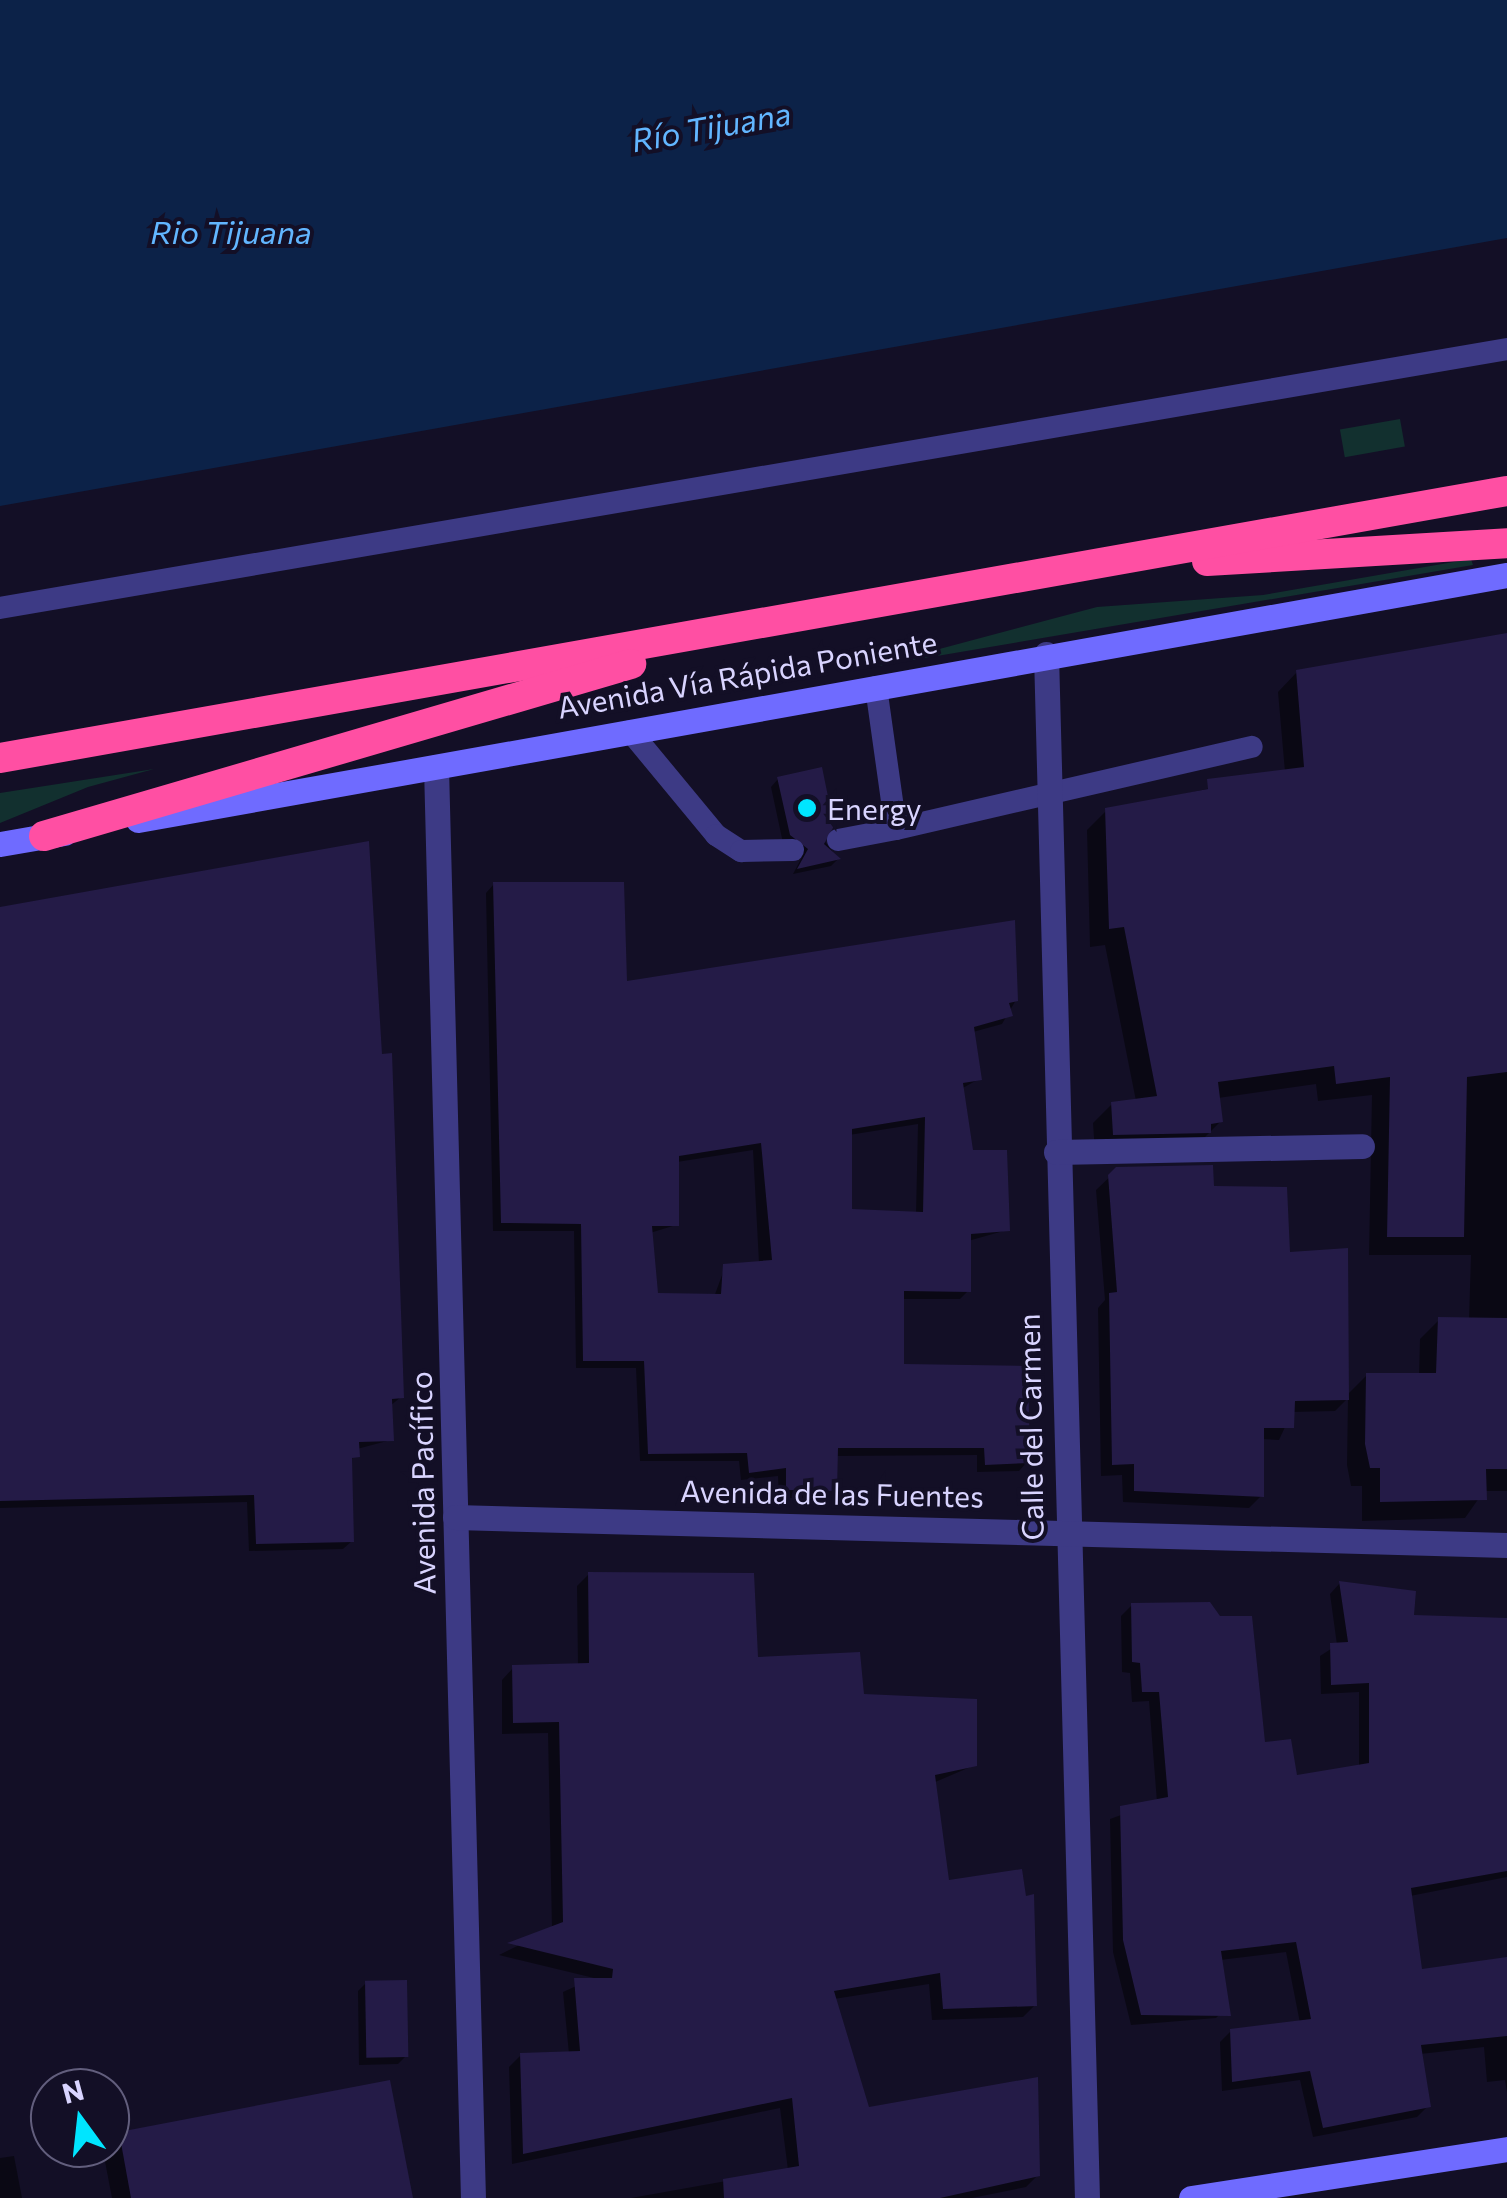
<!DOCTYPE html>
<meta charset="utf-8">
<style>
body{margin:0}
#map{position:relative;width:1507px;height:2198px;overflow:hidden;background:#130f26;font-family:Commissioner,sans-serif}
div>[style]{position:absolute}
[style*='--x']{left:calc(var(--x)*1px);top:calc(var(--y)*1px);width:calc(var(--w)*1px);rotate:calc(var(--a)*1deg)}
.green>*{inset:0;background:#12302f;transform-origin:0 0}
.water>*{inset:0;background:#0c2248}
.shadow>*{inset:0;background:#0007}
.building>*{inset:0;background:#241b47;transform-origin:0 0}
.lane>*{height:22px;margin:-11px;padding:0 11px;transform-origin:11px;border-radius:11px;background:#3d3a85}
.street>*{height:25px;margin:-12.5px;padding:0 12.5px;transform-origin:12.5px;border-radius:12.5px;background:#3d3a85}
.secondary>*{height:25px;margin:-12.5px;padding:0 12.5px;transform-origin:12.5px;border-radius:12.5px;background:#6f6bff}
.highway>*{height:30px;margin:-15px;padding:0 15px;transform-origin:15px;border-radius:15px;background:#ff4fa3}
.dots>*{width:28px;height:28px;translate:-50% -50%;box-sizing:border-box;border:5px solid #130f26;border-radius:50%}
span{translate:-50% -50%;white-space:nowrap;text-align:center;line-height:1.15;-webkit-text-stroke:8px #130f26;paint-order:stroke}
.street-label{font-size:30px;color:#d9d4ff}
.poi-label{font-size:30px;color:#d9d4ff}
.left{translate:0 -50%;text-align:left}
.water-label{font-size:32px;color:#62b6ff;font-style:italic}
.north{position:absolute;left:30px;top:2068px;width:100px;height:100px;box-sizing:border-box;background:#130f26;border:2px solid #625e7d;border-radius:50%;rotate:345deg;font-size:28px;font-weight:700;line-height:40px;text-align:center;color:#d9d4ff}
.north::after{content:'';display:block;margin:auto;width:35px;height:45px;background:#00e5ff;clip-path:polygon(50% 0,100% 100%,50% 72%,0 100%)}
</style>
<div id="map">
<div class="green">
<i style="left:1400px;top:419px;width:28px;height:61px;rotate:80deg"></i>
<i style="clip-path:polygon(1471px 559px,1473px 565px,872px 667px,1097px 607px,1263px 595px)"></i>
<i style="clip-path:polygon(154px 769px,88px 787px,0 823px,0 793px)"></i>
</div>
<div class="water">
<i style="clip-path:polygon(0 0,1507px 0,1507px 238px,0 506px)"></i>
</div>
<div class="shadow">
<i style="clip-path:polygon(1507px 636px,1507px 1491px,1484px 1491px,1465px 1518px,1362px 1521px,1362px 1486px,1351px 1486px,1347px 1465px,1348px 1398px,1335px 1411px,1292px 1412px,1279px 1440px,1261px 1439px,1261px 1496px,1249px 1508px,1123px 1502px,1122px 1475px,1101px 1476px,1098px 1308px,1105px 1300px,1096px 1190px,1117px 1170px,1212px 1188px,1288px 1254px,1347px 1395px,1367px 1375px,1419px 1375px,1420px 1339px,1439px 1320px,1469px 1320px,1471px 1255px,1369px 1255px,1372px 1095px,1318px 1101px,1316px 1084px,1218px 1098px,1221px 1121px,1202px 1140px,1095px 1153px,1093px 1123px,1112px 1104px,1136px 1101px,1105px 945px,1090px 947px,1087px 830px,1106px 811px,1285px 772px,1278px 692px,1297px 672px)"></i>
<i style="clip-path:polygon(778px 779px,838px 859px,831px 866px,793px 874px,802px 857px,783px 843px,771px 787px)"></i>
<i style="clip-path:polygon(evenodd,494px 884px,625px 984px,1016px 1000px,1002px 1024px,973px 1032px,979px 1079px,961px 1089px,971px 1152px,1007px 1230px,968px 1241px,968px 1291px,960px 1299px,901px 1299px,902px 1366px,1027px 1462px,1019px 1471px,977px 1472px,977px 1455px,835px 1456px,826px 1498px,779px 1498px,778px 1476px,741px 1480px,739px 1461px,640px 1461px,636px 1368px,576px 1368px,574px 1231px,493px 1231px,486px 893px,494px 884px,918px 1124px,916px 1214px,849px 1212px,849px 1135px,918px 1124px,494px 884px,753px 1150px,759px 1263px,725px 1267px,714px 1297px,656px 1295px,650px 1233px,676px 1225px,677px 1162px,753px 1150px)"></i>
<i style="clip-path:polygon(0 909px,401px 1397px,390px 1406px,391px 1440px,357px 1449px,349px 1465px,352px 1541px,343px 1549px,249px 1551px,247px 1502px,0 1508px)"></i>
<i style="clip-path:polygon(589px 1574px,756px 1659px,862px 1696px,975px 1765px,933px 1783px,947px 1883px,1035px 2005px,1023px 2017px,932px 2020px,929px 1984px,834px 1999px,867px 2109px,1038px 2175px,1026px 2187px,972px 2198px,631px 2198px,788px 2170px,780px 2108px,512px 2164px,509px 2067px,521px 2055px,569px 2054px,563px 1992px,594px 1978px,499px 1955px,552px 1929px,548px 1733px,502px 1734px,502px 1680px,513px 1668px,578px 1666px,577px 1586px)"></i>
<i style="clip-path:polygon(1340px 1583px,1412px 1617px,1507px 1620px,1507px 1877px,1410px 1896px,1420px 1972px,1507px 1980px,1507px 2092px,1505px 2080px,1487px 2082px,1484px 2047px,1420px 2054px,1428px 2106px,1417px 2117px,1313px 2137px,1300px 2080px,1222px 2091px,1220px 2042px,1231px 2031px,1300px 2023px,1286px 1952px,1220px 1960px,1227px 2007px,1216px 2018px,1131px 2025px,1113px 1952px,1110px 1819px,1157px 1802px,1149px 1701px,1132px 1702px,1130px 1673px,1122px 1672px,1121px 1616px,1132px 1605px,1295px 1778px,1359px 1767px,1359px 1692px,1321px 1694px,1320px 1656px,1337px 1645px,1330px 1594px)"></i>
<i style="clip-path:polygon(366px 1983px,406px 2056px,398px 2064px,359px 2065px,358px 1991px)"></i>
<i style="clip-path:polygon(120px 2135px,407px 2198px,112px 2198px,103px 2151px)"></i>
<i style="clip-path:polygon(14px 2156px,22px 2198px,0 2198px,0 2158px)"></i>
</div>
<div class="building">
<i style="clip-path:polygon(1507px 633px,1507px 1072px,1467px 1077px,1464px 1237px,1387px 1237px,1390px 1077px,1336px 1084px,1334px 1066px,1218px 1082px,1223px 1122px,1211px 1124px,1211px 1133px,1113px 1135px,1111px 1102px,1157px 1096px,1124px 927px,1109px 929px,1105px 808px,1208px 789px,1207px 779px,1304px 767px,1296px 670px)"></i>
<i style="clip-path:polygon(822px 767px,834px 826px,824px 844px,841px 859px,797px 869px,808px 849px,790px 835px,777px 777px)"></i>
<i style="clip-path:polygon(369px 841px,382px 1054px,392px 1053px,404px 1398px,392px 1399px,394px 1441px,359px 1442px,360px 1457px,352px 1458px,354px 1542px,256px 1544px,254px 1495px,0 1501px,0 907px)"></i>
<i style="clip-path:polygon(evenodd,493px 882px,624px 882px,627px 981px,1015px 920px,1018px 1001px,1009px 1003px,1013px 1016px,974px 1027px,982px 1080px,963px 1083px,973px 1150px,1007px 1150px,1010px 1231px,971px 1234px,971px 1292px,904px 1291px,904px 1364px,1028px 1366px,1030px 1463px,985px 1465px,984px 1448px,838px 1448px,837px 1491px,786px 1490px,786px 1468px,749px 1473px,747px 1453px,648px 1454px,644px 1361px,583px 1361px,581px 1224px,501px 1223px,493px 882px,925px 1117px,923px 1212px,852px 1209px,852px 1129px,925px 1117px,493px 882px,761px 1143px,772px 1260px,723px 1264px,721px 1294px,658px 1293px,652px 1226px,679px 1226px,679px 1156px,761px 1143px)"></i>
<i style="clip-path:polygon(1213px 1165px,1214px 1186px,1287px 1187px,1290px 1252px,1348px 1248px,1349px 1400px,1295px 1401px,1294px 1428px,1264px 1428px,1264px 1497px,1134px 1491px,1134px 1464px,1112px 1465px,1109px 1293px,1117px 1292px,1108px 1175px,1116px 1167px)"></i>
<i style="clip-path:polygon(1438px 1317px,1507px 1318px,1507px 1469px,1486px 1469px,1487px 1500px,1380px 1502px,1380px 1468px,1370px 1468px,1365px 1444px,1366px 1373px,1436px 1373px)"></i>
<i style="clip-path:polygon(588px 1572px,754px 1573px,758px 1657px,860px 1652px,864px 1694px,977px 1699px,977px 1766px,935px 1775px,949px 1880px,1022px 1869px,1026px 1896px,1034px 1894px,1037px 2006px,943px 2009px,940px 1973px,834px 1991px,869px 2107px,1038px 2077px,1040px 2176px,940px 2198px,724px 2198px,723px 2179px,799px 2166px,792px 2098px,523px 2154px,520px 2053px,580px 2051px,574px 1978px,612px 1978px,613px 1969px,507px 1943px,563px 1922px,559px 1722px,513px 1723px,512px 1665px,589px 1663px)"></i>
<i style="clip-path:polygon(1339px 1581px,1416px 1591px,1414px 1615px,1507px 1618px,1507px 1871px,1411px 1888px,1422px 1969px,1507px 1957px,1507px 2036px,1421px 2045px,1431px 2107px,1323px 2128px,1310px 2071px,1232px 2082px,1230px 2029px,1311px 2019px,1296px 1942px,1221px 1951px,1231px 2016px,1141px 2015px,1123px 1940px,1120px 1806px,1168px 1797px,1159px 1692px,1142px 1692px,1140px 1663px,1132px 1662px,1131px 1603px,1210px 1602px,1220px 1616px,1252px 1616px,1265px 1742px,1291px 1739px,1297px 1775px,1369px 1763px,1369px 1683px,1331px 1685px,1330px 1643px,1348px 1642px)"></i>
<i style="left:407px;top:1980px;width:77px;height:42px;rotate:89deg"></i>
<i style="clip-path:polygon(390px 2080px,413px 2198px,131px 2198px,119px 2132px)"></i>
</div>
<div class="lane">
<i style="--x:0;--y:608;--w:1529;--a:-9.75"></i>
<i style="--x:876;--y:687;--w:143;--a:82"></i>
<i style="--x:896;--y:829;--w:365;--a:-13"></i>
<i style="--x:630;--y:731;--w:135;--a:50.4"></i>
<i style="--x:716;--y:835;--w:30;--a:33"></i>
<i style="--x:741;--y:851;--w:52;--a:-1.1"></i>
<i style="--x:838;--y:840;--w:59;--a:-10.7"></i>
</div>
<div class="street">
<i style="--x:1046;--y:654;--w:1545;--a:88.48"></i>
<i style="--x:436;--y:767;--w:1431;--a:88.52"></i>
<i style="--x:1056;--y:1152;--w:306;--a:-1.1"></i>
<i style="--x:455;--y:1517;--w:1052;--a:1.52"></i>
</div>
<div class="secondary">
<i style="--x:138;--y:820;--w:1391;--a:-10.15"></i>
<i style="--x:0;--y:844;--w:65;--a:-9.8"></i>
<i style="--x:1191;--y:2198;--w:320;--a:-8.8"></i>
</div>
<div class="highway">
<i style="--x:1207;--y:561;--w:301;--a:-3.4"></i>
<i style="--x:0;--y:758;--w:1530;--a:-10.05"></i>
<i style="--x:44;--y:836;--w:612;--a:-16.33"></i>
</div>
<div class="dots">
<i style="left:807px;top:808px;background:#00e5ff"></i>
</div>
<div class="street-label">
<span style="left:747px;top:674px;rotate:-10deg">Avenida Vía Rápida Poniente</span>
<span style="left:1030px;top:1427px;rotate:-91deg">Calle del Carmen</span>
<span style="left:422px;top:1483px;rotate:-91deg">Avenida Pacífico</span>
<span style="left:832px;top:1493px;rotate:1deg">Avenida de las Fuentes</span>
</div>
<div class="poi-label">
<span class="left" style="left:827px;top:808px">Energy</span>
</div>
<div class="water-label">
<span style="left:711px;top:126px;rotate:-10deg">Río Tijuana</span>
<span style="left:231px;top:231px">Rio Tijuana</span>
</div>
<div class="north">N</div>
</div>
